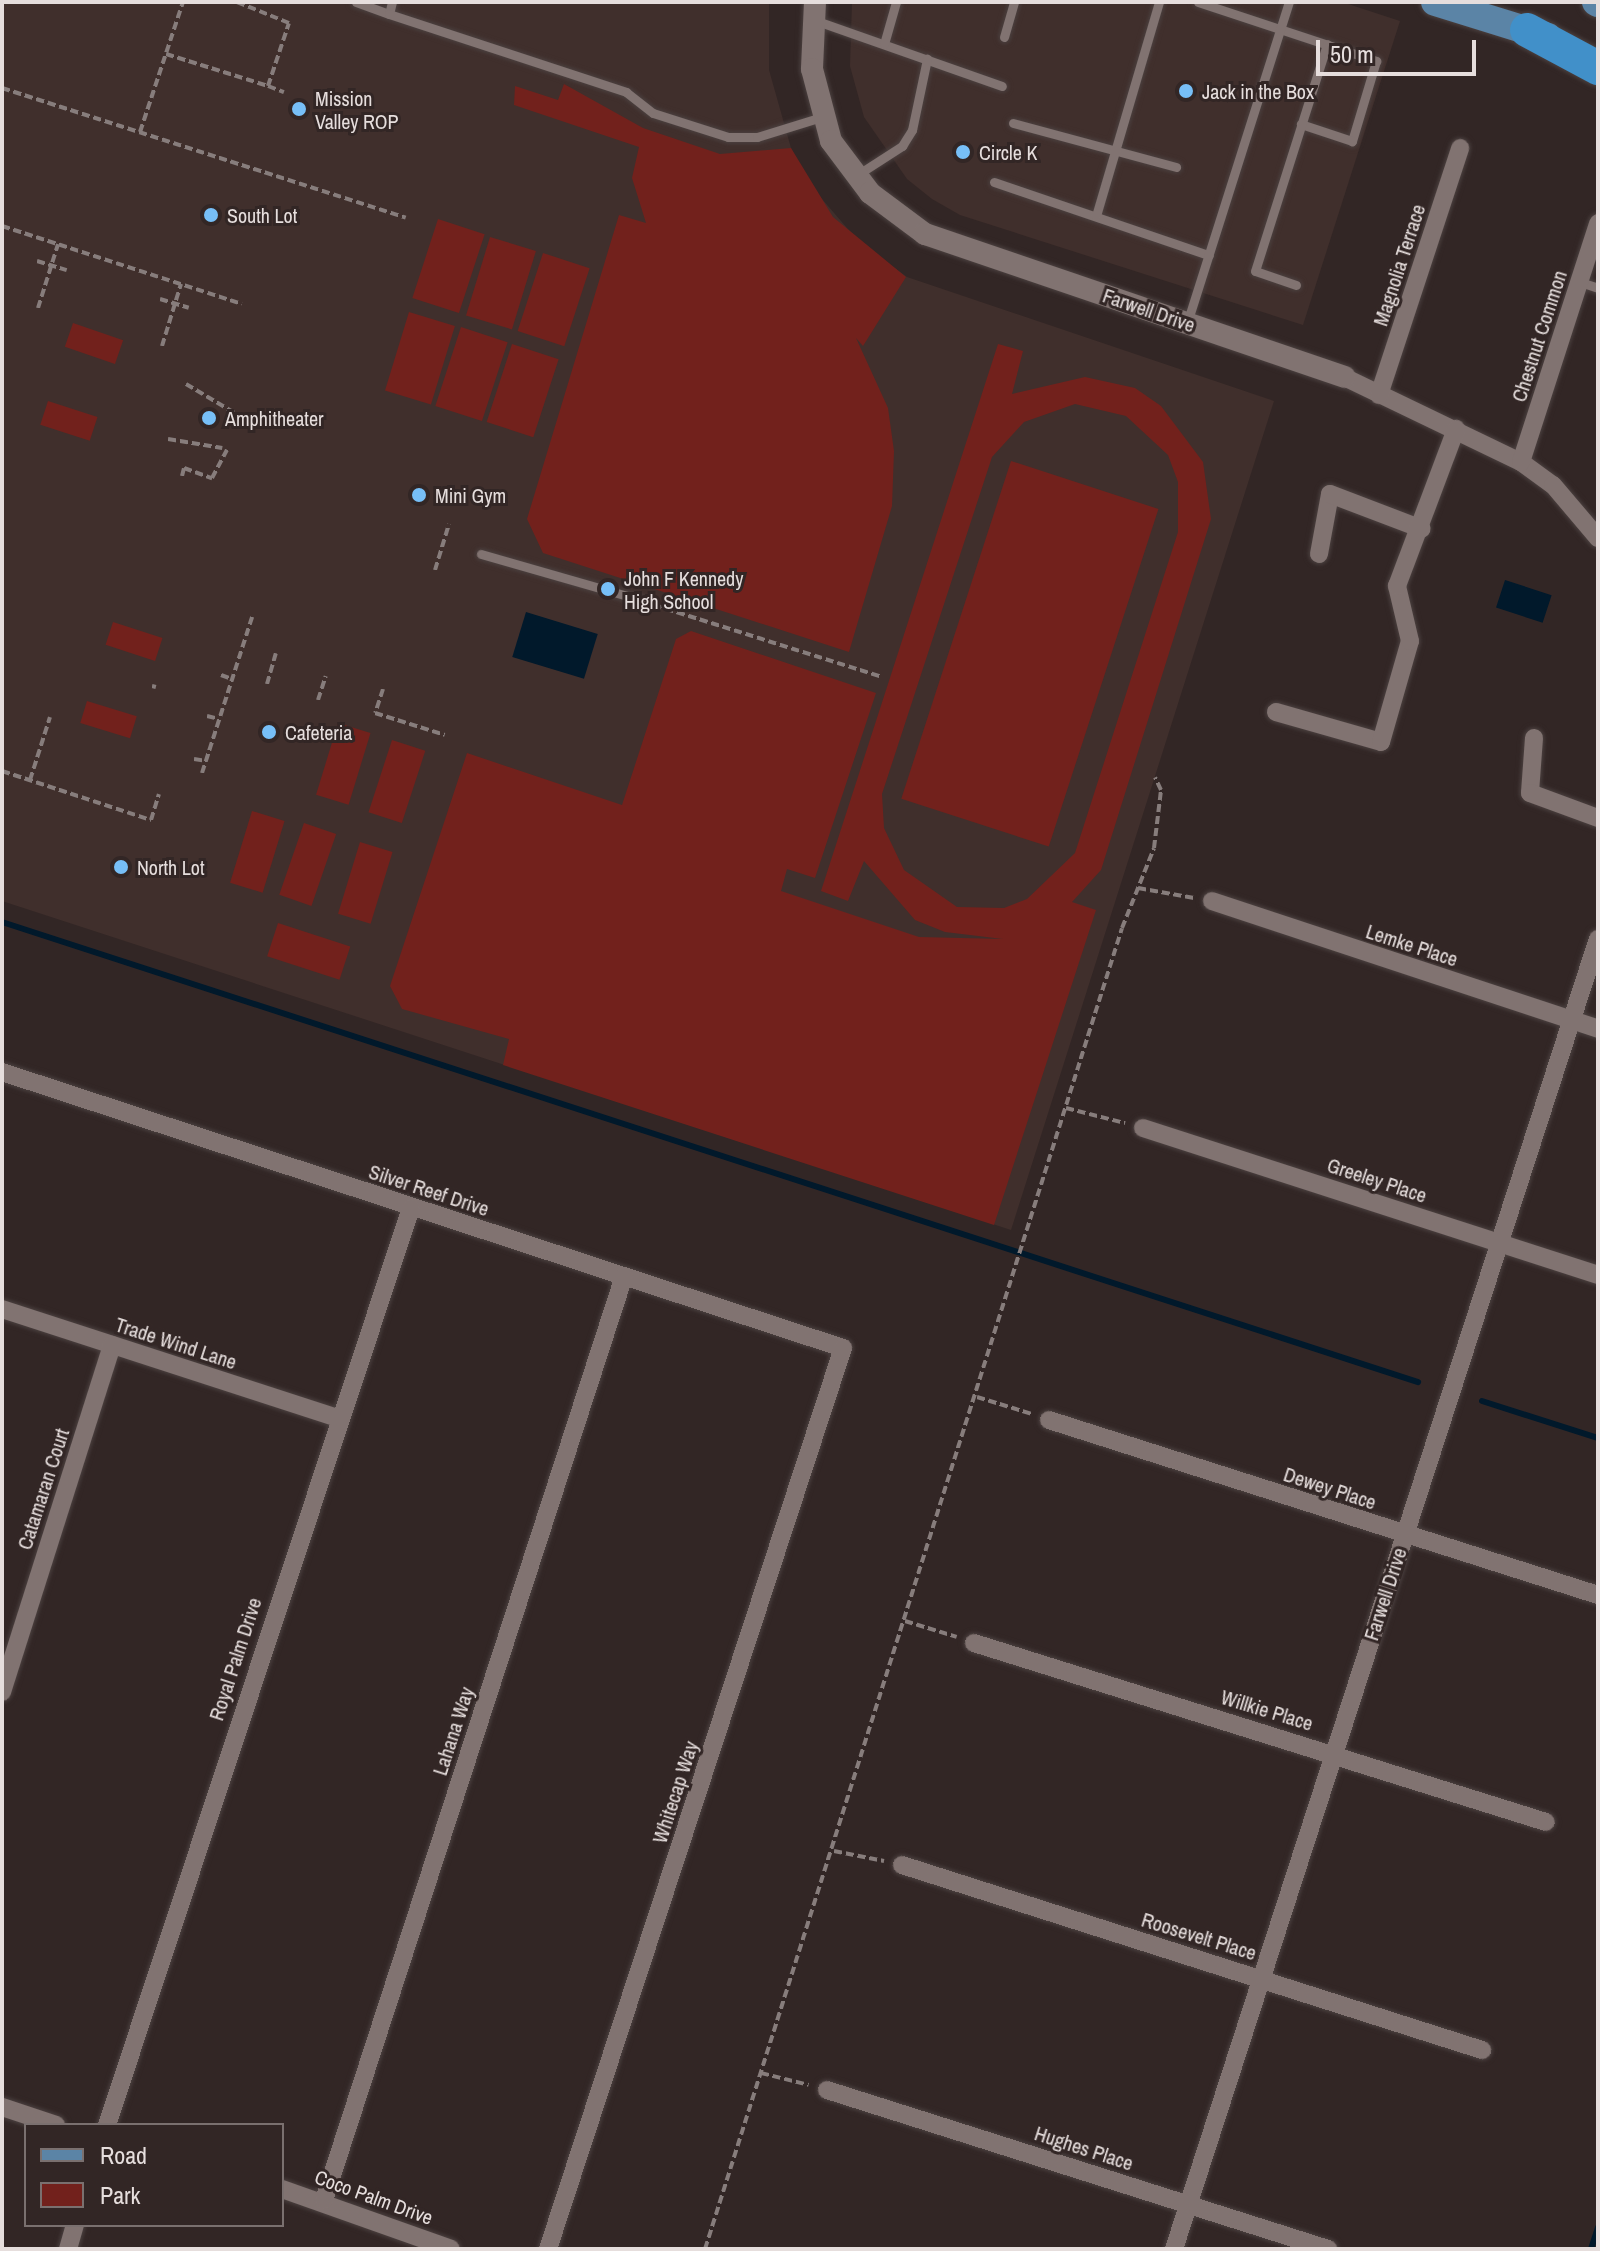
<!DOCTYPE html>
<style>
body{margin:0}
#map{position:relative;width:1600px;height:2251px;overflow:hidden;background:#322625;font-family:"Archivo Narrow",sans-serif}
div>[style]{position:absolute}
[style*='--x']{left:calc(var(--x)*1px);top:calc(var(--y)*1px);width:calc(var(--w)*1px);rotate:calc(var(--a)*1deg)}
.built>*{inset:0;background:#402f2c}
.green>*{inset:0;background:#72211c;transform-origin:0 0}
.water>*{inset:0;background:#01192b;transform-origin:0 0}
.stream>*{height:6px;margin:-3px;padding:0 3px;transform-origin:3px;border-radius:3px;background:#01192b}
.path>*{height:4px;margin-top:-2px;transform-origin:0;background:repeating-linear-gradient(90deg,#877d7c 0 8px,transparent 0 12px)}
.roads{filter:drop-shadow(0 0 2px #4b4140) drop-shadow(0 0 2px #4b4140)}
.service>*{height:9px;margin:-4.5px;padding:0 4.5px;transform-origin:4.5px;border-radius:4.5px;background:#817371}
.minor>*{height:18px;margin:-9px;padding:0 9px;transform-origin:9px;border-radius:9px;background:#817371}
.tertiary>*{height:22px;margin:-11px;padding:0 11px;transform-origin:11px;border-radius:11px;background:#817371}
.primary>*{height:28px;margin:-14px;padding:0 14px;transform-origin:14px;border-radius:14px;background:#5b84a6}
.motorway>*{height:34px;margin:-17px;padding:0 17px;transform-origin:17px;border-radius:17px;background:#4190c9}
.dots>*{width:22px;height:22px;translate:-50% -50%;box-sizing:border-box;border:4px solid #322625;border-radius:50%}
span{translate:-50% -50%;white-space:nowrap;text-align:center;line-height:1.15;-webkit-text-stroke:6px #322625;paint-order:stroke}
.poi-label{font-size:20px;color:#e6dedd}
.left{translate:0 -50%;text-align:left}
.street-label{font-size:20px;color:#e6dedd}
.frame{position:absolute;inset:0;border:4px solid #e6dedd;pointer-events:none}
.legend{position:absolute;left:24px;top:2123px;width:260px;height:104px;box-sizing:border-box;background:#322625;border:2px solid #7a706f;margin:0;padding:10px 14px;list-style:none;font-size:24px;color:#e6dedd}
.legend li{display:flex;align-items:center;gap:16px;height:40px}
.legend b{width:40px;border:2px solid #7a706f}
.scale{position:absolute;left:1316px;top:40px;width:160px;height:36px;box-sizing:border-box;border:4px solid #e6dedd;border-top:0;padding-left:10px;font-size:24px;line-height:28px;white-space:nowrap;color:#e6dedd;-webkit-text-stroke:6px #322625;paint-order:stroke}
</style>
<div id="map">
<div class="built">
<i style="clip-path:polygon(2px 2px,769px 2px,769px 70px,791px 148px,809px 184px,860px 243px,907px 277px,1274px 401px,1011px 1230px,2px 901px)"></i>
<i style="clip-path:polygon(852px 2px,1342px 2px,1400px 21px,1303px 325px,960px 215px,932px 199px,907px 179px,864px 117px,850px 66px)"></i>
</div>
<div class="green">
<i style="clip-path:polygon(564px 84px,643px 128px,720px 154px,791px 148px,833px 217px,906px 277px,863px 346px,856px 338px,888px 408px,894px 451px,892px 506px,849px 652px,543px 553px,527px 519px,619px 215px,646px 223px,632px 178px,639px 147px,514px 105px,515px 86px,558px 100px)"></i>
<i style="left:438px;top:219px;width:49px;height:83px;rotate:18deg"></i>
<i style="left:490px;top:237px;width:48px;height:82px;rotate:17deg"></i>
<i style="left:543px;top:253px;width:49px;height:82px;rotate:18deg"></i>
<i style="left:409px;top:312px;width:48px;height:82px;rotate:17deg"></i>
<i style="left:73px;top:323px;width:53px;height:25px;rotate:19deg"></i>
<i style="left:461px;top:327px;width:49px;height:83px;rotate:18deg"></i>
<i style="left:512px;top:344px;width:49px;height:82px;rotate:18deg"></i>
<i style="clip-path:polygon(evenodd,998px 344px,1023px 351px,1012px 394px,1085px 377px,1135px 388px,1161px 406px,1203px 462px,1211px 519px,1101px 870px,1072px 902px,1096px 910px,994px 1225px,503px 1065px,509px 1039px,402px 1009px,390px 986px,467px 753px,622px 805px,676px 639px,691px 631px,876px 693px,815px 878px,787px 869px,781px 891px,919px 937px,1003px 939px,945px 932px,915px 920px,864px 861px,848px 901px,821px 891px,998px 344px,1075px 404px,1126px 416px,1168px 455px,1178px 482px,1178px 532px,1075px 853px,1027px 899px,1004px 908px,957px 907px,904px 870px,884px 828px,882px 794px,992px 457px,1024px 422px,1075px 404px)"></i>
<i style="left:48px;top:401px;width:52px;height:25px;rotate:18deg"></i>
<i style="left:1011px;top:461px;width:155px;height:355px;rotate:18deg"></i>
<i style="left:113px;top:622px;width:52px;height:24px;rotate:18deg"></i>
<i style="left:87px;top:701px;width:52px;height:23px;rotate:17deg"></i>
<i style="left:338px;top:723px;width:34px;height:75px;rotate:17deg"></i>
<i style="left:392px;top:740px;width:35px;height:76px;rotate:18deg"></i>
<i style="left:252px;top:811px;width:34px;height:75px;rotate:17deg"></i>
<i style="left:304px;top:823px;width:34px;height:76px;rotate:19deg"></i>
<i style="left:360px;top:842px;width:34px;height:75px;rotate:17deg"></i>
<i style="left:278px;top:923px;width:76px;height:35px;rotate:18deg"></i>
</div>
<div class="water">
<i style="left:1505px;top:580px;width:49px;height:29px;rotate:18deg"></i>
<i style="left:526px;top:612px;width:75px;height:47px;rotate:17deg"></i>
</div>
<div class="stream">
<i style="--x:2;--y:922;--w:1489;--a:18"></i>
<i style="--x:1482;--y:1401;--w:122;--a:17.7"></i>
<i style="--x:1591;--y:2249;--w:23;--a:-72"></i>
</div>
<div class="path">
<i style="--x:166;--y:54;--w:107;--a:17.4"></i>
<i style="--x:268;--y:86;--w:66;--a:-71.6"></i>
<i style="--x:289;--y:23;--w:56;--a:-158"></i>
<i style="--x:268;--y:86;--w:17;--a:21"></i>
<i style="--x:2;--y:88;--w:424;--a:17.8"></i>
<i style="--x:140;--y:132;--w:137;--a:-71.7"></i>
<i style="--x:2;--y:226;--w:252;--a:18"></i>
<i style="--x:37;--y:261;--w:31;--a:17"></i>
<i style="--x:160;--y:299;--w:30;--a:17"></i>
<i style="--x:38;--y:308;--w:67;--a:-72.6"></i>
<i style="--x:162;--y:346;--w:65;--a:-73"></i>
<i style="--x:186;--y:384;--w:61;--a:30.8"></i>
<i style="--x:168;--y:439;--w:55;--a:9.5"></i>
<i style="--x:182;--y:476;--w:8;--a:-76"></i>
<i style="--x:184;--y:468;--w:30;--a:20"></i>
<i style="--x:212;--y:478;--w:32;--a:-62"></i>
<i style="--x:435;--y:570;--w:48;--a:-73.1"></i>
<i style="--x:654;--y:605;--w:239;--a:17.5"></i>
<i style="--x:221;--y:675;--w:12;--a:20"></i>
<i style="--x:267;--y:684;--w:32;--a:-74"></i>
<i style="--x:152;--y:686;--w:4;--a:14"></i>
<i style="--x:383;--y:689;--w:25;--a:108"></i>
<i style="--x:375;--y:713;--w:73;--a:17.4"></i>
<i style="--x:318;--y:700;--w:25;--a:-72"></i>
<i style="--x:207;--y:716;--w:12;--a:14"></i>
<i style="--x:194;--y:759;--w:12;--a:9"></i>
<i style="--x:2;--y:771;--w:157;--a:18.2"></i>
<i style="--x:151;--y:820;--w:27;--a:-73"></i>
<i style="--x:202;--y:773;--w:164;--a:-72.2"></i>
<i style="--x:30;--y:780;--w:66;--a:-72.4"></i>
<i style="--x:1138;--y:888;--w:57;--a:10.1"></i>
<i style="--x:1066;--y:1108;--w:61;--a:14.3"></i>
<i style="--x:977;--y:1397;--w:58;--a:17.2"></i>
<i style="--x:905;--y:1621;--w:54;--a:17.1"></i>
<i style="--x:834;--y:1851;--w:51;--a:11.3"></i>
<i style="--x:761;--y:2073;--w:49;--a:14"></i>
<i style="--x:705;--y:2249;--w:1385;--a:-72.48"></i>
<i style="--x:1122;--y:928;--w:86;--a:-68.2"></i>
<i style="--x:1154;--y:848;--w:58;--a:-83.1"></i>
<i style="--x:1161;--y:790;--w:14;--a:-115"></i>
</div>
<div class="roads">
<div class="service">
<i style="--x:356;--y:2;--w:35;--a:20"></i>
<i style="--x:392;--y:2;--w:12;--a:104"></i>
<i style="--x:389;--y:14;--w:250;--a:18.2"></i>
<i style="--x:626;--y:92;--w:34;--a:38"></i>
<i style="--x:653;--y:113;--w:79;--a:17.7"></i>
<i style="--x:728;--y:137;--w:29;--a:0"></i>
<i style="--x:757;--y:137;--w:71;--a:-17.2"></i>
<i style="--x:1198;--y:2;--w:188;--a:18.3"></i>
<i style="--x:1376;--y:61;--w:84;--a:106.7"></i>
<i style="--x:1352;--y:141;--w:54;--a:-161.6"></i>
<i style="--x:817;--y:21;--w:196;--a:19.4"></i>
<i style="--x:1004;--y:37;--w:36;--a:-74"></i>
<i style="--x:884;--y:44;--w:44;--a:-74.1"></i>
<i style="--x:1013;--y:123;--w:169;--a:15.1"></i>
<i style="--x:857;--y:175;--w:54;--a:-32.8"></i>
<i style="--x:902;--y:146;--w:19;--a:-58"></i>
<i style="--x:912;--y:130;--w:73;--a:-78.1"></i>
<i style="--x:994;--y:182;--w:227;--a:18.8"></i>
<i style="--x:1096;--y:216;--w:223;--a:-73.6"></i>
<i style="--x:1580;--y:282;--w:19;--a:18"></i>
<i style="--x:1296;--y:285;--w:43;--a:-161.1"></i>
<i style="--x:1255;--y:271;--w:238;--a:-72.4"></i>
<i style="--x:1187;--y:323;--w:337;--a:-72.4"></i>
<i style="--x:481;--y:554;--w:166;--a:16"></i>
</div>
<div class="minor">
<i style="--x:1344;--y:377;--w:196;--a:25.7"></i>
<i style="--x:1521;--y:462;--w:39;--a:36"></i>
<i style="--x:1553;--y:485;--w:70;--a:49.7"></i>
<i style="--x:1379;--y:395;--w:260;--a:-71.8"></i>
<i style="--x:1521;--y:462;--w:251;--a:-72.1"></i>
<i style="--x:1319;--y:554;--w:61;--a:-79.6"></i>
<i style="--x:1330;--y:494;--w:98;--a:20.8"></i>
<i style="--x:1276;--y:712;--w:109;--a:15.9"></i>
<i style="--x:1381;--y:742;--w:105;--a:-74"></i>
<i style="--x:1410;--y:641;--w:57;--a:-103.3"></i>
<i style="--x:1397;--y:586;--w:168;--a:-69.4"></i>
<i style="--x:1534;--y:738;--w:55;--a:94.2"></i>
<i style="--x:1530;--y:793;--w:72;--a:20.2"></i>
<i style="--x:1212;--y:901;--w:407;--a:18.3"></i>
<i style="--x:2;--y:1072;--w:885;--a:18.17"></i>
<i style="--x:843;--y:1348;--w:948;--a:108.13"></i>
<i style="--x:1143;--y:1128;--w:478;--a:17.9"></i>
<i style="--x:2;--y:1309;--w:352;--a:18"></i>
<i style="--x:1049;--y:1420;--w:576;--a:17.68"></i>
<i style="--x:974;--y:1643;--w:599;--a:17.38"></i>
<i style="--x:2;--y:1692;--w:364;--a:-72.4"></i>
<i style="--x:902;--y:1865;--w:609;--a:17.69"></i>
<i style="--x:827;--y:2090;--w:526;--a:17.61"></i>
<i style="--x:2;--y:2107;--w:57;--a:18.4"></i>
<i style="--x:107;--y:2125;--w:966;--a:-71.66"></i>
<i style="--x:282;--y:2189;--w:179;--a:19.5"></i>
<i style="--x:324;--y:2200;--w:971;--a:-72.01"></i>
<i style="--x:68;--y:2249;--w:25;--a:-74"></i>
<i style="--x:1174;--y:2249;--w:1377;--a:-72.07"></i>
</div>
<div class="tertiary">
<i style="--x:815;--y:2;--w:67;--a:92.6"></i>
<i style="--x:812;--y:69;--w:74;--a:75.2"></i>
<i style="--x:831;--y:141;--w:65;--a:53.1"></i>
<i style="--x:870;--y:193;--w:69;--a:36.7"></i>
<i style="--x:925;--y:234;--w:443;--a:18.8"></i>
</div>
<div class="primary">
<i style="--x:1435;--y:2;--w:118;--a:17.2"></i>
<i style="--x:1596;--y:2;--w:2;--a:27"></i>
</div>
<div class="motorway">
<i style="--x:1527;--y:30;--w:81;--a:28.2"></i>
</div>
</div>
<div class="dots">
<i style="left:1186px;top:91px;background:#77bff7"></i>
<i style="left:299px;top:109px;background:#77bff7"></i>
<i style="left:963px;top:152px;background:#77bff7"></i>
<i style="left:211px;top:215px;background:#77bff7"></i>
<i style="left:209px;top:418px;background:#77bff7"></i>
<i style="left:419px;top:495px;background:#77bff7"></i>
<i style="left:608px;top:589px;background:#77bff7"></i>
<i style="left:269px;top:732px;background:#77bff7"></i>
<i style="left:121px;top:867px;background:#77bff7"></i>
</div>
<div class="poi-label">
<span class="left" style="left:1202px;top:91px">Jack in the Box</span>
<span class="left" style="left:315px;top:110px">Mission<br>Valley ROP</span>
<span class="left" style="left:979px;top:152px">Circle K</span>
<span class="left" style="left:227px;top:215px">South Lot</span>
<span class="left" style="left:225px;top:418px">Amphitheater</span>
<span class="left" style="left:435px;top:495px">Mini Gym</span>
<span class="left" style="left:624px;top:590px">John F Kennedy<br>High School</span>
<span class="left" style="left:285px;top:732px">Cafeteria</span>
<span class="left" style="left:137px;top:867px">North Lot</span>
</div>
<div class="street-label">
<span style="left:1399px;top:265px;rotate:-72deg">Magnolia Terrace</span>
<span style="left:1149px;top:310px;rotate:19deg">Farwell Drive</span>
<span style="left:1539px;top:336px;rotate:-72deg">Chestnut Common</span>
<span style="left:1412px;top:945px;rotate:18deg">Lemke Place</span>
<span style="left:1377px;top:1180px;rotate:18deg">Greeley Place</span>
<span style="left:429px;top:1190px;rotate:18deg">Silver Reef Drive</span>
<span style="left:176px;top:1343px;rotate:18deg">Trade Wind Lane</span>
<span style="left:1330px;top:1488px;rotate:18deg">Dewey Place</span>
<span style="left:43px;top:1489px;rotate:-72deg">Catamaran Court</span>
<span style="left:1385px;top:1594px;rotate:-72deg">Farwell Drive</span>
<span style="left:235px;top:1659px;rotate:-72deg">Royal Palm Drive</span>
<span style="left:1267px;top:1710px;rotate:17deg">Willkie Place</span>
<span style="left:453px;top:1731px;rotate:-72deg">Lahana Way</span>
<span style="left:675px;top:1792px;rotate:-72deg">Whitecap Way</span>
<span style="left:1199px;top:1936px;rotate:17deg">Roosevelt Place</span>
<span style="left:1084px;top:2148px;rotate:18deg">Hughes Place</span>
<span style="left:374px;top:2197px;rotate:20deg">Coco Palm Drive</span>
</div>
<div class="frame"></div>
<ul class="legend">
<li><b style="height:10px;background:#5b84a6"></b>Road</li>
<li><b style="height:22px;background:#72211c"></b>Park</li>
</ul>
<div class="scale">50 m</div>
</div>
